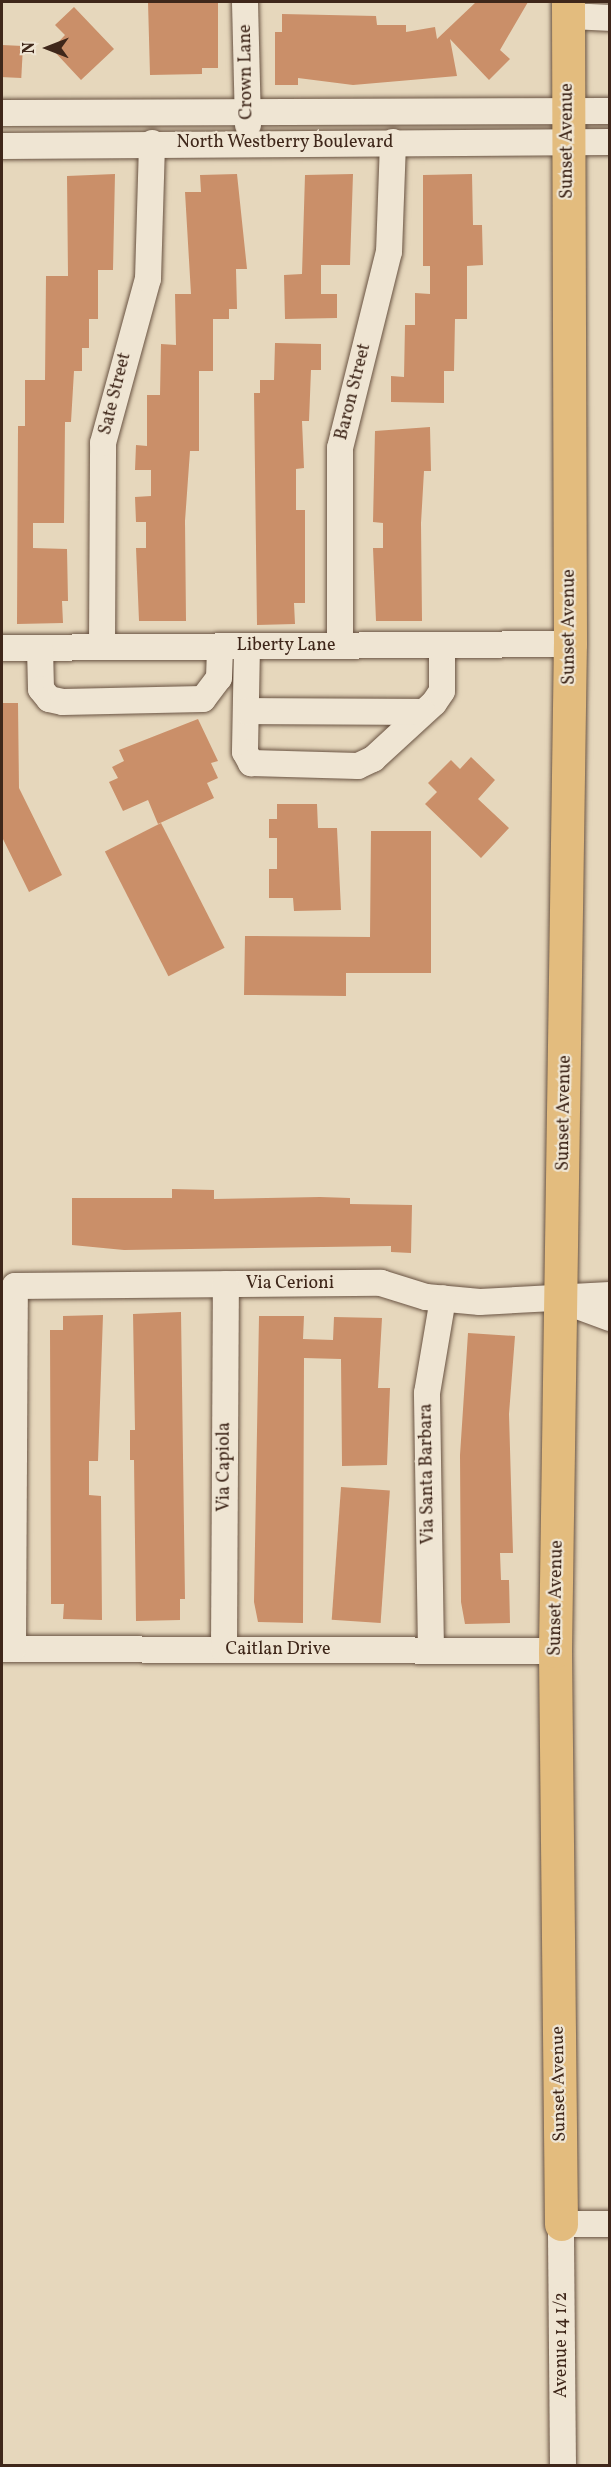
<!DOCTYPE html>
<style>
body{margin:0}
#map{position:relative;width:611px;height:2467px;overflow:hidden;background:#e6d7bc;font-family:Vollkorn,serif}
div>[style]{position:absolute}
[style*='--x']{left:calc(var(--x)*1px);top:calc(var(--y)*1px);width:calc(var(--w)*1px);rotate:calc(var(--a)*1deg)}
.building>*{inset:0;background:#ca8f69;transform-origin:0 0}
.roads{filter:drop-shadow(0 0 2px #695342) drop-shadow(0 0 2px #695342)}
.minor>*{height:26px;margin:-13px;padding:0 13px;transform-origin:13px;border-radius:13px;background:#efe5d3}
.major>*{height:33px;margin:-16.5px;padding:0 16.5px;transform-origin:16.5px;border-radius:16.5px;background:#e3bc7e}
span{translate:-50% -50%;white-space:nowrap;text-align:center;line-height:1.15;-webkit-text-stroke:4.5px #efe5d3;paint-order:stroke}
.street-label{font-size:18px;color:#3f271a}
.frame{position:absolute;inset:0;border:3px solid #3f271a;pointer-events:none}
.north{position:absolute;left:18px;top:18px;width:60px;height:60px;-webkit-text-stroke:4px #efe5d3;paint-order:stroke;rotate:270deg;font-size:16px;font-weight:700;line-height:24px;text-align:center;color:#3f271a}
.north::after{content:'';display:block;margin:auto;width:21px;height:27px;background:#3f271a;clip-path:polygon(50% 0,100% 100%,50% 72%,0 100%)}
</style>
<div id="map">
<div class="building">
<i style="clip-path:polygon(148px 2px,218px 2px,218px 68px,202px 68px,202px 74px,150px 75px)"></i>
<i style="clip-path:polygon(476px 2px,528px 2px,500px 50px,510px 59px,489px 80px,450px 39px,457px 76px,353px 85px,298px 78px,298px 85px,275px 85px,275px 32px,282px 32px,282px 14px,376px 16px,377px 25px,406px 25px,406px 32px,435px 27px,437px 39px)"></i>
<i style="clip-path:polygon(74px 7px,114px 49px,81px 80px,52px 49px,65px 35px,55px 25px)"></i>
<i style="left:2px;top:45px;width:21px;height:32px;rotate:3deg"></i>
<i style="clip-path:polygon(115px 174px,113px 270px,98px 270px,98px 319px,89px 319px,89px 348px,82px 348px,82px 371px,74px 371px,71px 422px,65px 422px,64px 523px,33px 523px,33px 548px,67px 549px,68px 601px,62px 601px,63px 623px,17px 624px,18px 426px,25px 426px,25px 380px,45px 380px,46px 276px,68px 276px,67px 176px)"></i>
<i style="clip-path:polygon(237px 174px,247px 269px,236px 269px,237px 309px,229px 309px,229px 319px,213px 319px,213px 371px,199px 371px,199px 451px,190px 451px,185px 521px,186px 621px,139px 621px,136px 548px,146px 548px,146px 522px,136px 522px,135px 497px,151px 496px,151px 470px,135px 470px,136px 445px,147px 446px,147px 395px,160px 395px,161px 344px,176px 345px,175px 294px,191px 294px,185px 192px,201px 192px,200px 175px)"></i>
<i style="clip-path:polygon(353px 174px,350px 265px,321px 265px,321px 294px,337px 294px,337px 318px,285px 319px,284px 275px,302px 274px,305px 175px)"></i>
<i style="clip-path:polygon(472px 174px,473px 225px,482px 225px,483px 265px,467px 266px,467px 319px,455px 319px,454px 371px,444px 371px,444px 403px,391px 402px,391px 376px,404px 377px,405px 325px,415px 325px,415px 293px,430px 294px,430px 266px,423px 266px,423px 175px)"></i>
<i style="clip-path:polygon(275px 343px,321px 344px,321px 370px,311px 370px,309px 421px,302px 421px,304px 468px,296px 469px,296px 510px,305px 510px,305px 603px,294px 603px,295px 624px,257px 625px,254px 393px,260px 393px,260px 380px,274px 380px)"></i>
<i style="clip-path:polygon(430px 427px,431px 471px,424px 471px,421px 523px,422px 621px,376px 621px,373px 548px,383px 548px,383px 523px,373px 522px,375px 431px)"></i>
<i style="clip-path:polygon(2px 703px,18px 703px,19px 788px,62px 875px,29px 892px,2px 837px)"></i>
<i style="clip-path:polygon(198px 719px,218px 761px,211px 763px,218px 778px,207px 783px,214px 798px,158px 824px,148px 800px,123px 811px,109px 782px,118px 778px,112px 767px,124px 761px,119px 750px)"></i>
<i style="clip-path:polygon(471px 757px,495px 780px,478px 799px,509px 828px,481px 858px,425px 804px,437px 792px,428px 783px,451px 760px,460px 769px)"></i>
<i style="clip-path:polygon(277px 804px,317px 804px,318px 828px,337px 828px,341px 910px,294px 911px,293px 898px,269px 898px,269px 869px,277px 869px,277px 838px,269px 838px,269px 819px,277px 819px)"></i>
<i style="left:161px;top:823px;width:140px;height:63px;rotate:63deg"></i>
<i style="clip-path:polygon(371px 831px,431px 831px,431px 973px,346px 973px,346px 996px,244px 995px,245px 936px,370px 937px)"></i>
<i style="clip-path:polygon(172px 1189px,214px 1190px,214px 1199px,320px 1197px,350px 1198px,350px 1204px,412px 1205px,411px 1253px,391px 1252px,391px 1246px,124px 1250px,72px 1245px,72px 1198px,172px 1198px)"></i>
<i style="clip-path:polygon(181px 1312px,185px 1599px,180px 1599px,180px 1620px,136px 1621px,134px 1460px,130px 1460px,130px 1430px,135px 1430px,133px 1314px)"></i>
<i style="clip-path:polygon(103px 1315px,98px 1461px,89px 1461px,89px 1495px,101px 1496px,102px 1620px,63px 1619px,64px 1604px,51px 1604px,50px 1330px,63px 1330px,63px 1316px)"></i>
<i style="clip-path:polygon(259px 1316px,304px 1316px,303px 1339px,333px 1340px,334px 1317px,382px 1318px,378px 1388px,390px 1388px,387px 1465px,342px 1466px,341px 1359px,304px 1358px,303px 1623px,258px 1622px,254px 1602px)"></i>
<i style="clip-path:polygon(468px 1333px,515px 1336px,509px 1414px,513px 1553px,500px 1553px,501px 1580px,509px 1580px,510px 1623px,465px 1624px,461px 1602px,460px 1455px)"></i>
<i style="left:341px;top:1487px;width:49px;height:133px;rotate:4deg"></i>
</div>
<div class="roads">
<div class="minor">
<i style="--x:245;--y:2;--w:123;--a:88.6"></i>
<i style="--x:568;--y:16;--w:42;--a:2.7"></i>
<i style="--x:2;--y:113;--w:608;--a:-0.19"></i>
<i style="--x:2;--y:146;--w:608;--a:-0.38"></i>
<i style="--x:340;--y:645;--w:197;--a:-90"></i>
<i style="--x:340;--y:448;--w:202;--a:-76"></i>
<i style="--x:389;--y:252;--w:110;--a:-87.9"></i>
<i style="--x:247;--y:646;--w:106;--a:91.1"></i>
<i style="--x:245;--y:752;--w:13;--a:61"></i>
<i style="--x:251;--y:763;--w:107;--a:1.6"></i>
<i style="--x:358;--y:766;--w:17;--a:-25"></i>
<i style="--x:373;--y:759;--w:83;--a:-42.6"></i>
<i style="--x:434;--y:703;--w:14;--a:-56"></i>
<i style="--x:442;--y:691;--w:46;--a:-90"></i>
<i style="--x:102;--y:647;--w:204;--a:-89.7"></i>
<i style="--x:103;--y:443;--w:170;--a:-74.7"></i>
<i style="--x:148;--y:279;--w:136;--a:-88.3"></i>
<i style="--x:2;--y:648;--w:568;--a:-0.4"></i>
<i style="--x:40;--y:648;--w:41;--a:88.6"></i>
<i style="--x:41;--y:689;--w:13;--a:51"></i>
<i style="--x:49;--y:699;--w:14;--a:12"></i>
<i style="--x:63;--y:702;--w:140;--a:-1.2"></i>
<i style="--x:203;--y:699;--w:26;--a:-53"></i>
<i style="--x:219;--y:678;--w:32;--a:-88"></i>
<i style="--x:246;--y:711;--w:176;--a:0.3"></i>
<i style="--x:564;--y:1301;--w:49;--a:20.3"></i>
<i style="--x:2;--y:1649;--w:553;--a:0.21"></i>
<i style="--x:13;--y:1649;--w:363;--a:-89.7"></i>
<i style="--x:15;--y:1286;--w:366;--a:-0.5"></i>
<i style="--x:381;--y:1283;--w:47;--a:17.3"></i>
<i style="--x:426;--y:1297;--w:54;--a:5.3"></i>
<i style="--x:480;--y:1302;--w:130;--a:-3.1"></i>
<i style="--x:224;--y:1650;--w:366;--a:-89.7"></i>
<i style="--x:431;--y:1651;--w:258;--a:-90.9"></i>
<i style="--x:427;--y:1393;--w:96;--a:-80.4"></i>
<i style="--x:563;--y:2466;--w:242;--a:-90.5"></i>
<i style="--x:561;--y:2224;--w:49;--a:0"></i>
</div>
<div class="major">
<i style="--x:561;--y:2224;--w:573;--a:-90.6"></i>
<i style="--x:555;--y:1651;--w:1007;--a:-89.15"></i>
<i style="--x:570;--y:644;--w:642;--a:-90.18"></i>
</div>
</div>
<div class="street-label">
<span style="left:247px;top:72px;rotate:-91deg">Crown Lane</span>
<span style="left:568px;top:141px;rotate:-90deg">Sunset Avenue</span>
<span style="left:285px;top:143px">North Westberry Boulevard</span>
<span style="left:354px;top:392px;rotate:-76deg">Baron Street</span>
<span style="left:116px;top:394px;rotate:-76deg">Sate Street</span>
<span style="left:570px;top:627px;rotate:-90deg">Sunset Avenue</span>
<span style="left:286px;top:646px">Liberty Lane</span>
<span style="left:565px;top:1113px;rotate:-89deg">Sunset Avenue</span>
<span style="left:290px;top:1284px">Via Cerioni</span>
<span style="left:225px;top:1467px;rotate:-90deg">Via Capiola</span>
<span style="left:428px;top:1474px;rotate:-91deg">Via Santa Barbara</span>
<span style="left:557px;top:1598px;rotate:-89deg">Sunset Avenue</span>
<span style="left:278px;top:1650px">Caitlan Drive</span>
<span style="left:560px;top:2084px;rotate:-91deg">Sunset Avenue</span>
<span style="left:562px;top:2345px;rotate:-90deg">Avenue 14 1/2</span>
</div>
<div class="frame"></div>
<div class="north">N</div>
</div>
